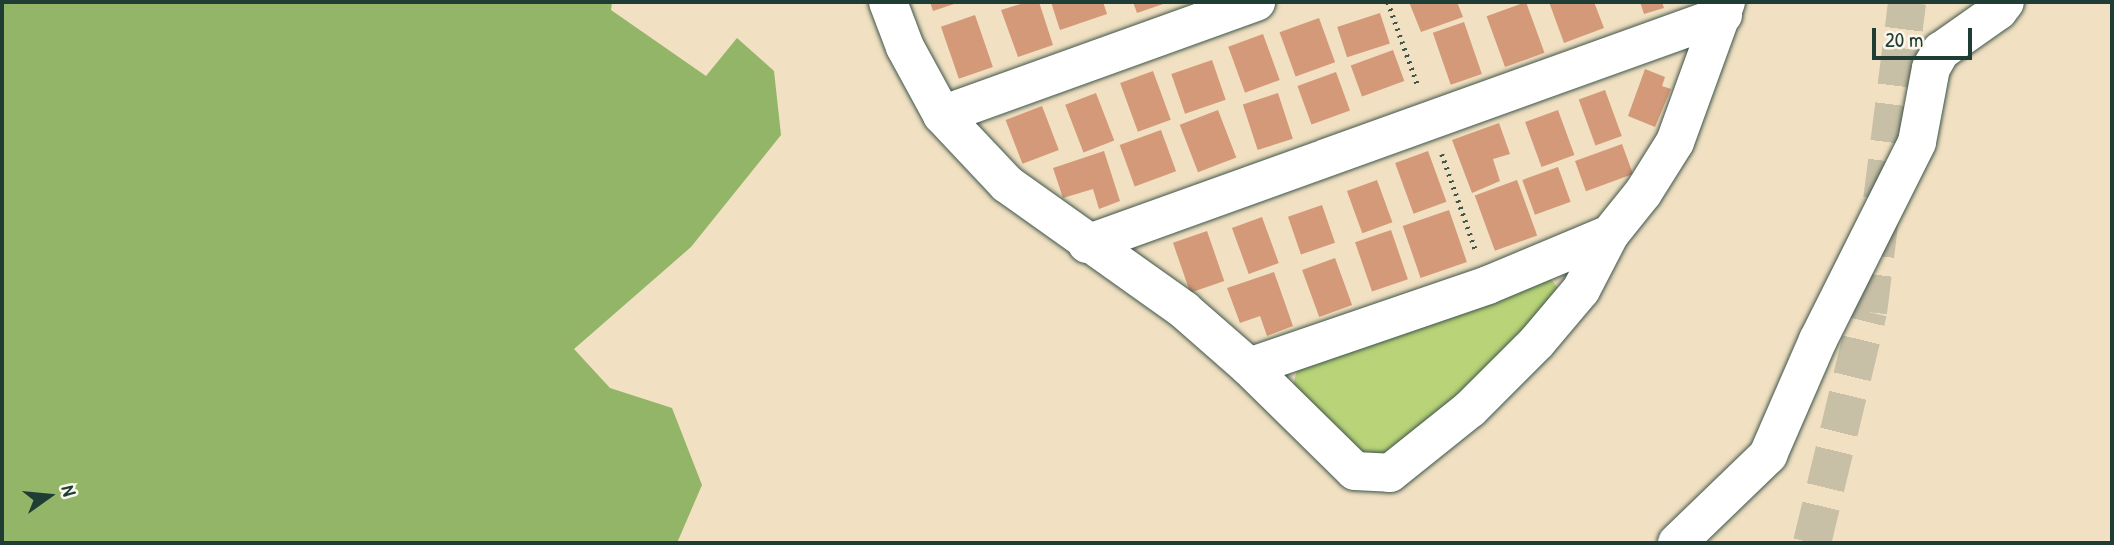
<!DOCTYPE html>
<style>
body{margin:0}
#map{position:relative;width:2114px;height:545px;overflow:hidden;background:#f1e0c2;font-family:"Patrick Hand",sans-serif}
div>[style]{position:absolute}
[style*='--x']{left:calc(var(--x)*1px);top:calc(var(--y)*1px);width:calc(var(--w)*1px);rotate:calc(var(--a)*1deg)}
.green>*{inset:0;background:#b9d378}
.forest>*{inset:0;background:#92b568}
.building>*{inset:0;background:#d49978;transform-origin:0 0}
.major-tunnel>*{height:38px;margin-top:-19px;transform-origin:0;background:repeating-linear-gradient(90deg,#c7bfa6 0 38px,transparent 0 57px)}
.path>*{height:4.5px;margin-top:-2.25px;transform-origin:0;background:repeating-linear-gradient(90deg,#3e5549 0 2px,transparent 0 7px)}
.roads{filter:drop-shadow(0 0 2px #3e5549) drop-shadow(0 0 2px #3e5549)}
.minor>*{height:38px;margin:-19px;padding:0 19px;transform-origin:19px;border-radius:19px;background:#fff}
span{translate:-50% -50%;white-space:nowrap;text-align:center;line-height:1.15;-webkit-text-stroke:5px #fbf7ec;paint-order:stroke}
.frame{position:absolute;inset:0;border:4px solid #1f3d34;pointer-events:none}
.north{position:absolute;left:14px;top:461px;width:70px;height:70px;-webkit-text-stroke:5px #fbf7ec;paint-order:stroke;rotate:75deg;font-size:19px;font-weight:700;line-height:28px;text-align:center;color:#1f3d34}
.north::after{content:'';display:block;margin:auto;width:24px;height:32px;background:#1f3d34;clip-path:polygon(50% 0,100% 100%,50% 72%,0 100%)}
.scale{position:absolute;left:1872px;top:28px;width:100px;height:32px;box-sizing:border-box;border:4px solid #1f3d34;border-top:0;padding-left:9px;font-size:21px;line-height:24px;white-space:nowrap;color:#1f3d34;-webkit-text-stroke:5px #fbf7ec;paint-order:stroke}
</style>
<div id="map">
<div class="green">
<i style="clip-path:polygon(1549px 276px,1561px 293px,1527px 334px,1388px 458px,1354px 454px,1292px 390px,1298px 366px)"></i>
</div>
<div class="forest">
<i style="clip-path:polygon(2px 2px,612px 2px,611px 10px,706px 76px,737px 38px,774px 71px,781px 135px,691px 247px,574px 349px,610px 388px,672px 408px,702px 485px,677px 543px,2px 543px)"></i>
</div>
<div class="building">
<i style="clip-path:polygon(930px 2px,960px 2px,933px 11px)"></i>
<i style="clip-path:polygon(1027px 2px,1039px 2px,1053px 45px,1018px 57px,1001px 10px)"></i>
<i style="clip-path:polygon(1051px 2px,1103px 2px,1107px 14px,1060px 30px)"></i>
<i style="clip-path:polygon(1133px 2px,1169px 2px,1137px 13px)"></i>
<i style="clip-path:polygon(1409px 2px,1457px 2px,1463px 17px,1421px 32px)"></i>
<i style="left:1526px;top:2px;width:54px;height:42px;rotate:70deg"></i>
<i style="clip-path:polygon(1549px 2px,1594px 2px,1604px 28px,1564px 43px)"></i>
<i style="clip-path:polygon(1640px 2px,1662px 2px,1664px 8px,1644px 14px)"></i>
<i style="left:1380px;top:13px;width:32px;height:45px;rotate:72deg"></i>
<i style="left:975px;top:15px;width:55px;height:36px;rotate:71deg"></i>
<i style="left:1319px;top:18px;width:47px;height:42px;rotate:70deg"></i>
<i style="left:1464px;top:22px;width:55px;height:33px;rotate:71deg"></i>
<i style="left:1263px;top:34px;width:49px;height:37px;rotate:70deg"></i>
<i style="left:1393px;top:50px;width:33px;height:45px;rotate:70deg"></i>
<i style="left:1212px;top:60px;width:42px;height:43px;rotate:71deg"></i>
<i style="clip-path:polygon(1645px 69px,1665px 77px,1662px 86px,1671px 89px,1655px 127px,1628px 116px)"></i>
<i style="left:1153px;top:71px;width:52px;height:35px;rotate:70deg"></i>
<i style="left:1336px;top:72px;width:41px;height:41px;rotate:70deg"></i>
<i style="left:1605px;top:90px;width:49px;height:28px;rotate:70deg"></i>
<i style="left:1096px;top:93px;width:51px;height:33px;rotate:69deg"></i>
<i style="left:1278px;top:93px;width:48px;height:37px;rotate:72deg"></i>
<i style="left:1042px;top:106px;width:47px;height:39px;rotate:69deg"></i>
<i style="left:1218px;top:110px;width:51px;height:41px;rotate:69deg"></i>
<i style="left:1558px;top:110px;width:48px;height:35px;rotate:70deg"></i>
<i style="clip-path:polygon(1499px 123px,1510px 154px,1493px 159px,1500px 181px,1472px 193px,1452px 140px)"></i>
<i style="left:1161px;top:130px;width:44px;height:44px;rotate:70deg"></i>
<i style="left:1622px;top:144px;width:32px;height:50px;rotate:70deg"></i>
<i style="clip-path:polygon(1104px 151px,1120px 201px,1099px 209px,1093px 189px,1063px 198px,1053px 168px)"></i>
<i style="left:1428px;top:151px;width:54px;height:35px;rotate:70deg"></i>
<i style="left:1558px;top:167px;width:37px;height:38px;rotate:70deg"></i>
<i style="left:1377px;top:180px;width:45px;height:32px;rotate:70deg"></i>
<i style="left:1517px;top:180px;width:59px;height:45px;rotate:70deg"></i>
<i style="left:1322px;top:205px;width:40px;height:36px;rotate:71deg"></i>
<i style="left:1449px;top:210px;width:55px;height:49px;rotate:71deg"></i>
<i style="left:1262px;top:217px;width:49px;height:32px;rotate:70deg"></i>
<i style="left:1391px;top:230px;width:52px;height:38px;rotate:71deg"></i>
<i style="left:1207px;top:231px;width:53px;height:36px;rotate:71deg"></i>
<i style="left:1335px;top:258px;width:50px;height:35px;rotate:70deg"></i>
<i style="clip-path:polygon(1274px 272px,1293px 326px,1267px 336px,1260px 316px,1240px 323px,1227px 288px)"></i>
</div>
<div class="major-tunnel">
<i style="--x:1812;--y:543;--w:238;--a:-76.4"></i>
<i style="--x:1868;--y:312;--w:312;--a:-82.8"></i>
</div>
<div class="path">
<i style="--x:1388;--y:2;--w:89;--a:70.3"></i>
<i style="--x:1442;--y:154;--w:103;--a:70.7"></i>
</div>
<div class="roads">
<div class="minor">
<i style="--x:888;--y:2;--w:48;--a:69.3"></i>
<i style="--x:905;--y:47;--w:77;--a:61.4"></i>
<i style="--x:942;--y:115;--w:95;--a:46.7"></i>
<i style="--x:1007;--y:184;--w:217;--a:35.4"></i>
<i style="--x:1184;--y:310;--w:86;--a:41.2"></i>
<i style="--x:1249;--y:367;--w:253;--a:-18.9"></i>
<i style="--x:1488;--y:285;--w:132;--a:-22.7"></i>
<i style="--x:1610;--y:234;--w:53;--a:-51.2"></i>
<i style="--x:1643;--y:193;--w:60;--a:-57.9"></i>
<i style="--x:1675;--y:142;--w:149;--a:-70"></i>
<i style="--x:942;--y:115;--w:334;--a:-19.8"></i>
<i style="--x:1087;--y:244;--w:676;--a:-19.8"></i>
<i style="--x:1249;--y:367;--w:148;--a:44.5"></i>
<i style="--x:1355;--y:471;--w:35;--a:3"></i>
<i style="--x:1390;--y:473;--w:102;--a:-38.7"></i>
<i style="--x:1470;--y:409;--w:95;--a:-45"></i>
<i style="--x:1537;--y:342;--w:68;--a:-49.8"></i>
<i style="--x:1581;--y:290;--w:63;--a:-62.6"></i>
<i style="--x:1677;--y:543;--w:127;--a:-44"></i>
<i style="--x:1768;--y:455;--w:125;--a:-66.5"></i>
<i style="--x:1818;--y:340;--w:221;--a:-63.4"></i>
<i style="--x:1917;--y:142;--w:75;--a:-79.3"></i>
<i style="--x:1931;--y:68;--w:20;--a:-60"></i>
<i style="--x:1941;--y:51;--w:70;--a:-35.1"></i>
<i style="--x:1998;--y:11;--w:11;--a:-52"></i>
</div>
</div>
<div class="frame"></div>
<div class="north">N</div>
<div class="scale">20 m</div>
</div>
